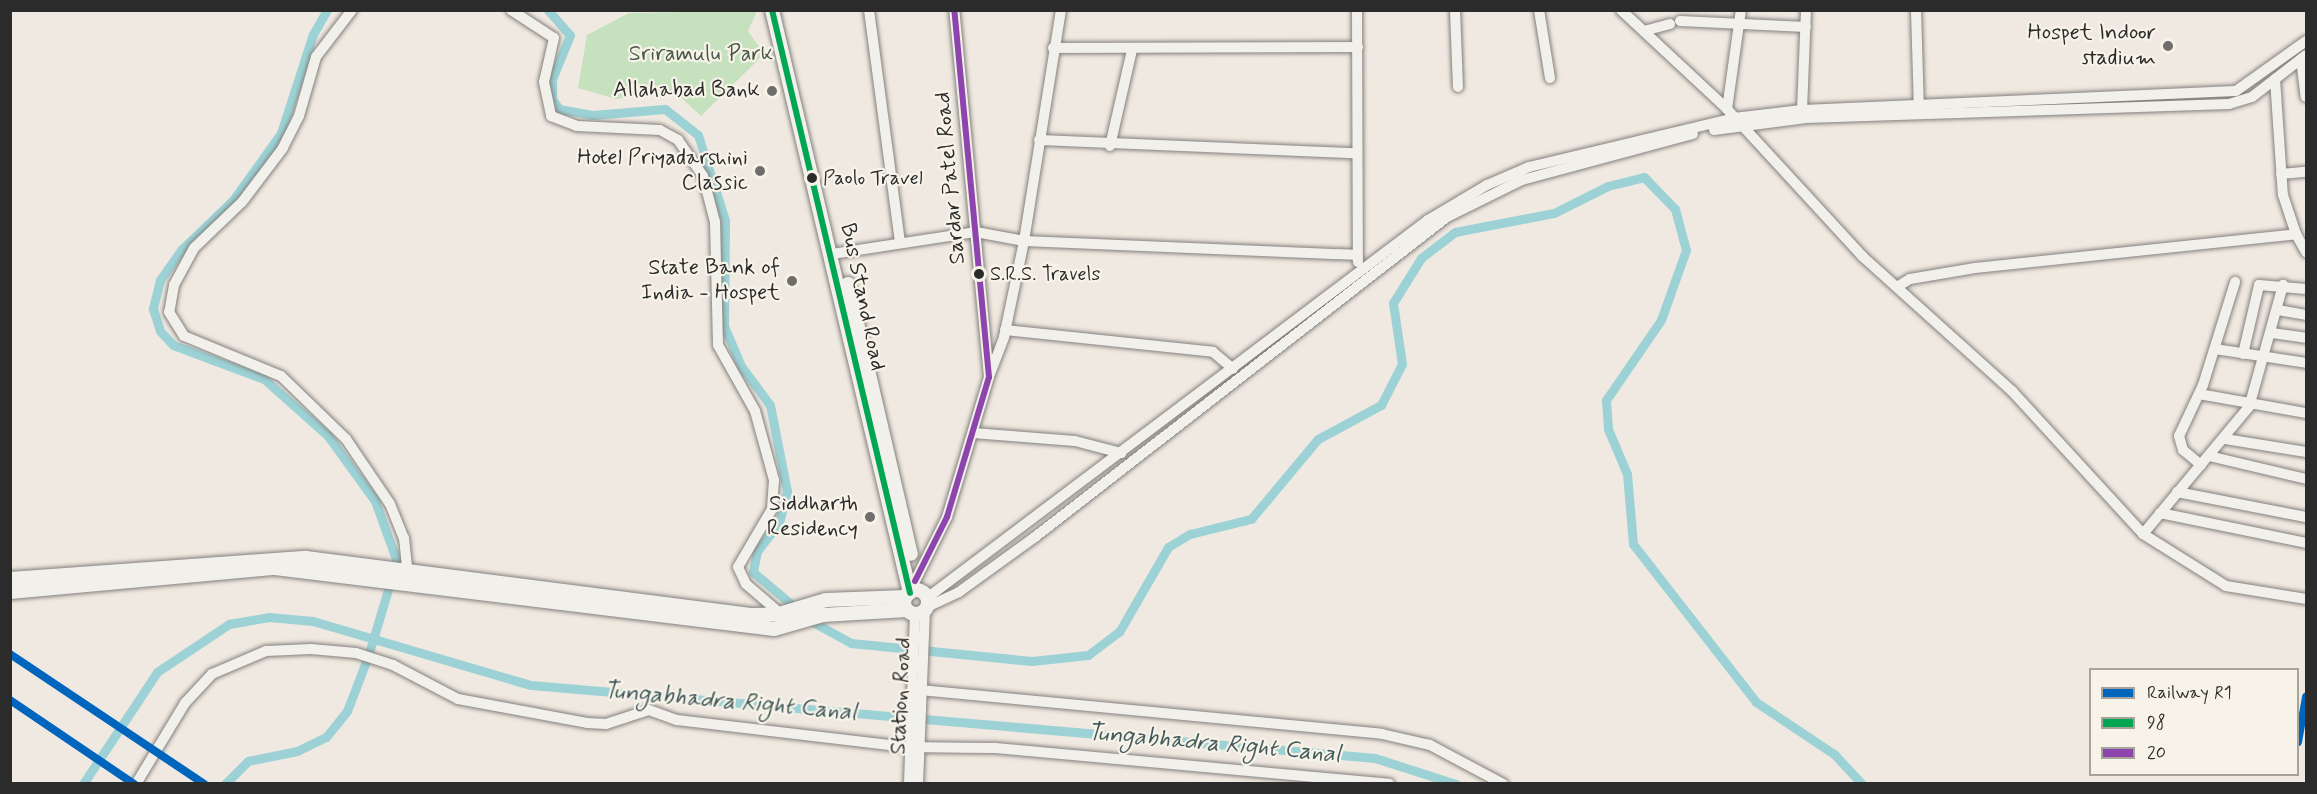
<!DOCTYPE html>
<style>
body{margin:0}
#map{position:relative;width:2317px;height:794px;overflow:hidden;background:#f0e9e1;font-family:Mynerve,sans-serif}
div>[style]{position:absolute}
[style*='--x']{left:calc(var(--x)*1px);top:calc(var(--y)*1px);width:calc(var(--w)*1px);rotate:calc(var(--a)*1deg)}
.green>*{inset:0;background:#c5e1bd}
.canal>*{height:9px;margin:-4.5px;padding:0 4.5px;transform-origin:4.5px;border-radius:4.5px;background:#9cd2d6}
.roads{filter:drop-shadow(0 0 2px #84807d) drop-shadow(0 0 2px #84807d)}
.minor>*{height:10px;margin:-5px;padding:0 5px;transform-origin:5px;border-radius:5px;background:#f2f0eb}
.major>*{height:14px;margin:-7px;padding:0 7px;transform-origin:7px;border-radius:7px;background:#f2f0eb}
.major>.ring{margin:-7px;padding:0;box-sizing:content-box;background:none;border:14px solid #f2f0eb;border-radius:50%}
.bus-1>*{height:6px;margin:-3px;padding:0 3px;transform-origin:3px;border-radius:3px;background:#00a651}
.bus-2>*{height:6px;margin:-3px;padding:0 3px;transform-origin:3px;border-radius:3px;background:#8e44ad}
.rail-1>*{height:8px;margin:-4px;padding:0 4px;transform-origin:4px;border-radius:4px;background:#0065bd}
.dots>*{width:16px;height:16px;translate:-50% -50%;box-sizing:border-box;border:3px solid #f7f3e8;border-radius:50%}
span{translate:-50% -50%;white-space:nowrap;text-align:center;line-height:1.15;-webkit-text-stroke:4.5px #f7f3e8;paint-order:stroke}
.bus-label{font-size:20px;color:#2b2b2b}
.left{translate:0 -50%;text-align:left}
.poi-label{font-size:22px;color:#2b2b2b}
.right{translate:-100% -50%;text-align:right}
.park-label{font-size:22px;color:#485748}
.street-label{font-size:22px;color:#2b2b2b}
.water-label{font-size:24px;color:#425a5d;font-style:italic}
.frame{position:absolute;inset:0;border:12px solid #2b2b2b;pointer-events:none}
.legend{position:absolute;left:2089px;top:668px;width:210px;height:108px;box-sizing:border-box;background:#f7f3e8;border:2px solid #a5a39c;margin:0;padding:8px 10px;list-style:none;font-size:18px;color:#2b2b2b}
.legend li{display:flex;align-items:center;gap:12px;height:30px}
.legend b{width:30px;border:2px solid #a5a39c}
</style>
<div id="map">
<div class="green">
<i style="clip-path:polygon(757px 11px,748px 31px,764px 54px,701px 116px,674px 91px,616px 99px,578px 88px,587px 35px,629px 13px)"></i>
</div>
<div class="canal">
<i style="--x:327;--y:10;--w:28;--a:120"></i>
<i style="--x:313;--y:34;--w:104;--a:107.9"></i>
<i style="--x:281;--y:133;--w:82;--a:125.6"></i>
<i style="--x:233;--y:200;--w:72;--a:136.1"></i>
<i style="--x:181;--y:250;--w:37;--a:125"></i>
<i style="--x:160;--y:280;--w:30;--a:104"></i>
<i style="--x:153;--y:309;--w:23;--a:72"></i>
<i style="--x:160;--y:331;--w:19;--a:47"></i>
<i style="--x:173;--y:345;--w:97;--a:20.5"></i>
<i style="--x:264;--y:379;--w:86;--a:41.7"></i>
<i style="--x:328;--y:436;--w:80;--a:54.1"></i>
<i style="--x:375;--y:501;--w:62;--a:70.1"></i>
<i style="--x:548;--y:10;--w:33;--a:49"></i>
<i style="--x:570;--y:35;--w:48;--a:112.2"></i>
<i style="--x:552;--y:79;--w:20;--a:90"></i>
<i style="--x:552;--y:99;--w:12;--a:55"></i>
<i style="--x:559;--y:109;--w:35;--a:10"></i>
<i style="--x:593;--y:115;--w:72;--a:-4.8"></i>
<i style="--x:665;--y:109;--w:42;--a:38.2"></i>
<i style="--x:698;--y:135;--w:89;--a:72.4"></i>
<i style="--x:725;--y:220;--w:106;--a:90.5"></i>
<i style="--x:724;--y:326;--w:43;--a:67"></i>
<i style="--x:741;--y:366;--w:49;--a:53.4"></i>
<i style="--x:770;--y:405;--w:88;--a:78.8"></i>
<i style="--x:787;--y:491;--w:33;--a:104"></i>
<i style="--x:779;--y:523;--w:36;--a:128"></i>
<i style="--x:757;--y:551;--w:21;--a:101"></i>
<i style="--x:753;--y:572;--w:76;--a:40.2"></i>
<i style="--x:811;--y:621;--w:46;--a:28.8"></i>
<i style="--x:851;--y:643;--w:182;--a:5.7"></i>
<i style="--x:1032;--y:661;--w:56;--a:-6.1"></i>
<i style="--x:1088;--y:655;--w:39;--a:-37"></i>
<i style="--x:1119;--y:632;--w:98;--a:-60"></i>
<i style="--x:1168;--y:547;--w:26;--a:-31"></i>
<i style="--x:1190;--y:534;--w:63;--a:-13.8"></i>
<i style="--x:1251;--y:519;--w:104;--a:-50.1"></i>
<i style="--x:1318;--y:439;--w:72;--a:-28.4"></i>
<i style="--x:1381;--y:405;--w:46;--a:-62.9"></i>
<i style="--x:1402;--y:364;--w:62;--a:-98.4"></i>
<i style="--x:1393;--y:303;--w:53;--a:-58.1"></i>
<i style="--x:1421;--y:258;--w:43;--a:-37.4"></i>
<i style="--x:1455;--y:232;--w:101;--a:-10.9"></i>
<i style="--x:1554;--y:213;--w:60;--a:-26.6"></i>
<i style="--x:1608;--y:186;--w:37;--a:-14"></i>
<i style="--x:1644;--y:177;--w:45;--a:45.9"></i>
<i style="--x:1675;--y:209;--w:42;--a:75"></i>
<i style="--x:1686;--y:250;--w:74;--a:109.7"></i>
<i style="--x:1661;--y:320;--w:97;--a:124.5"></i>
<i style="--x:1606;--y:400;--w:29;--a:86"></i>
<i style="--x:1608;--y:429;--w:49;--a:67.1"></i>
<i style="--x:1627;--y:474;--w:70;--a:85.1"></i>
<i style="--x:1633;--y:544;--w:200;--a:52.1"></i>
<i style="--x:1756;--y:702;--w:94;--a:33.7"></i>
<i style="--x:1834;--y:754;--w:41;--a:47"></i>
<i style="--x:369;--y:653;--w:73;--a:-73.3"></i>
<i style="--x:83;--y:784;--w:134;--a:-56.5"></i>
<i style="--x:157;--y:672;--w:87;--a:-33.7"></i>
<i style="--x:229;--y:624;--w:41;--a:-9.9"></i>
<i style="--x:269;--y:617;--w:44;--a:5.2"></i>
<i style="--x:313;--y:621;--w:227;--a:16.4"></i>
<i style="--x:531;--y:685;--w:847;--a:4.94"></i>
<i style="--x:1375;--y:758;--w:85;--a:17.8"></i>
<i style="--x:225;--y:784;--w:33;--a:-45"></i>
<i style="--x:248;--y:761;--w:50;--a:-11.5"></i>
<i style="--x:297;--y:751;--w:32;--a:-26"></i>
<i style="--x:326;--y:737;--w:33;--a:-51"></i>
<i style="--x:347;--y:711;--w:56;--a:-69"></i>
</div>
<div class="roads">
<div class="minor">
<i style="--x:352;--y:10;--w:59;--a:127.5"></i>
<i style="--x:316;--y:57;--w:61;--a:106.1"></i>
<i style="--x:299;--y:116;--w:36;--a:117"></i>
<i style="--x:283;--y:148;--w:68;--a:127.2"></i>
<i style="--x:242;--y:202;--w:66;--a:136.2"></i>
<i style="--x:194;--y:248;--w:42;--a:118.4"></i>
<i style="--x:174;--y:285;--w:27;--a:100"></i>
<i style="--x:169;--y:312;--w:28;--a:58"></i>
<i style="--x:184;--y:336;--w:105;--a:22.4"></i>
<i style="--x:281;--y:376;--w:91;--a:44.1"></i>
<i style="--x:346;--y:439;--w:78;--a:55.9"></i>
<i style="--x:390;--y:504;--w:37;--a:68"></i>
<i style="--x:404;--y:538;--w:30;--a:84"></i>
<i style="--x:511;--y:10;--w:51;--a:33.1"></i>
<i style="--x:554;--y:38;--w:45;--a:102.8"></i>
<i style="--x:544;--y:82;--w:35;--a:78"></i>
<i style="--x:551;--y:116;--w:28;--a:21"></i>
<i style="--x:577;--y:126;--w:83;--a:2.8"></i>
<i style="--x:660;--y:130;--w:21;--a:29"></i>
<i style="--x:678;--y:140;--w:44;--a:55.2"></i>
<i style="--x:703;--y:176;--w:48;--a:75.4"></i>
<i style="--x:715;--y:222;--w:123;--a:88.6"></i>
<i style="--x:718;--y:345;--w:76;--a:60.7"></i>
<i style="--x:755;--y:411;--w:72;--a:74.6"></i>
<i style="--x:774;--y:480;--w:29;--a:94"></i>
<i style="--x:772;--y:509;--w:67;--a:120.4"></i>
<i style="--x:738;--y:567;--w:19;--a:65"></i>
<i style="--x:746;--y:584;--w:48;--a:40.7"></i>
<i style="--x:869;--y:10;--w:233;--a:82.4"></i>
<i style="--x:1357;--y:10;--w:252;--a:89.8"></i>
<i style="--x:1455;--y:10;--w:77;--a:87.8"></i>
<i style="--x:1539;--y:10;--w:69;--a:80.8"></i>
<i style="--x:1621;--y:10;--w:145;--a:43"></i>
<i style="--x:1727;--y:109;--w:200;--a:47.4"></i>
<i style="--x:1862;--y:256;--w:202;--a:42"></i>
<i style="--x:2012;--y:391;--w:194;--a:47.5"></i>
<i style="--x:2143;--y:534;--w:98;--a:32.1"></i>
<i style="--x:2226;--y:586;--w:81;--a:9.2"></i>
<i style="--x:1916;--y:10;--w:102;--a:88.3"></i>
<i style="--x:1680;--y:21;--w:126;--a:2.7"></i>
<i style="--x:1644;--y:31;--w:27;--a:-15"></i>
<i style="--x:1053;--y:48;--w:305;--a:-0.2"></i>
<i style="--x:2301;--y:59;--w:38;--a:83"></i>
<i style="--x:2275;--y:79;--w:116;--a:86.1"></i>
<i style="--x:2283;--y:195;--w:41;--a:71.6"></i>
<i style="--x:1727;--y:109;--w:100;--a:-82"></i>
<i style="--x:1802;--y:110;--w:100;--a:-87.7"></i>
<i style="--x:1714;--y:130;--w:93;--a:-7.4"></i>
<i style="--x:1806;--y:118;--w:423;--a:-1.9"></i>
<i style="--x:2229;--y:104;--w:24;--a:-17"></i>
<i style="--x:2252;--y:97;--w:68;--a:-37.9"></i>
<i style="--x:1039;--y:140;--w:316;--a:2.4"></i>
<i style="--x:1110;--y:146;--w:98;--a:-77.1"></i>
<i style="--x:2281;--y:174;--w:25;--a:-5"></i>
<i style="--x:832;--y:254;--w:146;--a:-8.7"></i>
<i style="--x:976;--y:232;--w:49;--a:10.6"></i>
<i style="--x:1024;--y:241;--w:331;--a:2.4"></i>
<i style="--x:1897;--y:287;--w:15;--a:-32"></i>
<i style="--x:1910;--y:279;--w:66;--a:-9.6"></i>
<i style="--x:1975;--y:268;--w:323;--a:-6"></i>
<i style="--x:2296;--y:234;--w:21;--a:61"></i>
<i style="--x:2278;--y:310;--w:28;--a:10"></i>
<i style="--x:1005;--y:330;--w:209;--a:6"></i>
<i style="--x:1213;--y:352;--w:26;--a:40"></i>
<i style="--x:2272;--y:333;--w:34;--a:8"></i>
<i style="--x:2215;--y:349;--w:92;--a:8.7"></i>
<i style="--x:2243;--y:354;--w:71;--a:-76.9"></i>
<i style="--x:2259;--y:285;--w:47;--a:4.9"></i>
<i style="--x:990;--y:374;--w:40;--a:-69"></i>
<i style="--x:1004;--y:337;--w:98;--a:-78.2"></i>
<i style="--x:1024;--y:241;--w:234;--a:-80.9"></i>
<i style="--x:2199;--y:394;--w:109;--a:10.1"></i>
<i style="--x:973;--y:433;--w:102;--a:4.5"></i>
<i style="--x:1075;--y:441;--w:48;--a:14.6"></i>
<i style="--x:2225;--y:439;--w:82;--a:9.1"></i>
<i style="--x:2209;--y:456;--w:100;--a:13.3"></i>
<i style="--x:2201;--y:465;--w:23;--a:-140"></i>
<i style="--x:2183;--y:450;--w:15;--a:-106"></i>
<i style="--x:2179;--y:436;--w:56;--a:-64.8"></i>
<i style="--x:2203;--y:385;--w:108;--a:-72.7"></i>
<i style="--x:2177;--y:492;--w:131;--a:11"></i>
<i style="--x:2160;--y:513;--w:149;--a:11.6"></i>
<i style="--x:2143;--y:534;--w:165;--a:-50.2"></i>
<i style="--x:2249;--y:407;--w:127;--a:-74.4"></i>
<i style="--x:915;--y:581;--w:72;--a:-63.4"></i>
<i style="--x:947;--y:517;--w:146;--a:-73.3"></i>
<i style="--x:989;--y:377;--w:369;--a:-95.4"></i>
<i style="--x:927;--y:598;--w:628;--a:-37.03"></i>
<i style="--x:1428;--y:220;--w:69;--a:-30.7"></i>
<i style="--x:1487;--y:185;--w:46;--a:-23.2"></i>
<i style="--x:1529;--y:167;--w:211;--a:-13.4"></i>
<i style="--x:1734;--y:118;--w:68;--a:-6.7"></i>
<i style="--x:1802;--y:110;--w:434;--a:-2.5"></i>
<i style="--x:2236;--y:91;--w:86;--a:-35.5"></i>
<i style="--x:927;--y:607;--w:35;--a:-25"></i>
<i style="--x:959;--y:592;--w:94;--a:-35.9"></i>
<i style="--x:1035;--y:537;--w:522;--a:-37.84"></i>
<i style="--x:1447;--y:217;--w:84;--a:-26.3"></i>
<i style="--x:1522;--y:180;--w:177;--a:-15.1"></i>
<i style="--x:920;--y:690;--w:464;--a:5.4"></i>
<i style="--x:1382;--y:734;--w:49;--a:12.9"></i>
<i style="--x:1430;--y:745;--w:83;--a:28.1"></i>
<i style="--x:136;--y:784;--w:95;--a:-58.8"></i>
<i style="--x:185;--y:703;--w:40;--a:-47"></i>
<i style="--x:212;--y:674;--w:59;--a:-23.1"></i>
<i style="--x:266;--y:651;--w:45;--a:-2.5"></i>
<i style="--x:311;--y:649;--w:45;--a:5.1"></i>
<i style="--x:356;--y:653;--w:39;--a:18"></i>
<i style="--x:393;--y:665;--w:73;--a:27.6"></i>
<i style="--x:458;--y:699;--w:131;--a:10.5"></i>
<i style="--x:587;--y:723;--w:19;--a:3"></i>
<i style="--x:606;--y:724;--w:45;--a:-18"></i>
<i style="--x:649;--y:710;--w:30;--a:20"></i>
<i style="--x:677;--y:720;--w:233;--a:6.7"></i>
<i style="--x:908;--y:747;--w:87;--a:0.7"></i>
<i style="--x:995;--y:748;--w:396;--a:5.2"></i>
<i style="--x:909;--y:784;--w:170;--a:-88"></i>
<i style="--x:918;--y:784;--w:174;--a:-87.7"></i>
</div>
<div class="major">
<i style="--x:772;--y:10;--w:599;--a:76.68"></i>
<i style="--x:848;--y:284;--w:277;--a:76.9"></i>
<i style="--x:10;--y:579;--w:297;--a:-4.1"></i>
<i style="--x:306;--y:558;--w:452;--a:7.3"></i>
<i style="--x:754;--y:615;--w:25;--a:-2"></i>
<i style="--x:779;--y:614;--w:49;--a:-16.6"></i>
<i style="--x:826;--y:600;--w:80;--a:-2.1"></i>
<i class="ring" style="left:904px;top:590px;width:10px;height:10px"></i>
<i style="--x:10;--y:592;--w:266;--a:-5.2"></i>
<i style="--x:275;--y:568;--w:503;--a:6.97"></i>
<i style="--x:774;--y:629;--w:51;--a:-15.9"></i>
<i style="--x:823;--y:615;--w:84;--a:-3.4"></i>
</div>
</div>
<div class="bus-1">
<i style="--x:772;--y:10;--w:599;--a:76.68"></i>
</div>
<div class="bus-2">
<i style="--x:915;--y:581;--w:72;--a:-63.4"></i>
<i style="--x:947;--y:517;--w:146;--a:-73.3"></i>
<i style="--x:989;--y:377;--w:369;--a:-95.4"></i>
</div>
<div class="rail-1">
<i style="--x:10;--y:654;--w:234;--a:33.8"></i>
<i style="--x:10;--y:700;--w:150;--a:34.1"></i>
<i style="--x:2298;--y:742;--w:46;--a:-79.9"></i>
</div>
<div class="dots">
<i style="left:2168px;top:46px;background:#706e6b"></i>
<i style="left:772px;top:91px;background:#706e6b"></i>
<i style="left:760px;top:171px;background:#706e6b"></i>
<i style="left:812px;top:178px;background:#2b2b2b"></i>
<i style="left:979px;top:274px;background:#2b2b2b"></i>
<i style="left:792px;top:281px;background:#706e6b"></i>
<i style="left:870px;top:517px;background:#706e6b"></i>
</div>
<div class="bus-label">
<span class="left" style="left:823px;top:178px">Paolo Travel</span>
<span class="left" style="left:990px;top:274px">S.R.S. Travels</span>
</div>
<div class="poi-label">
<span class="right" style="left:2156px;top:46px">Hospet Indoor<br>stadium</span>
<span class="right" style="left:760px;top:91px">Allahabad Bank</span>
<span class="right" style="left:748px;top:171px">Hotel Priyadarshini<br>Classic</span>
<span class="right" style="left:780px;top:281px">State Bank of<br>India - Hospet</span>
<span class="right" style="left:858px;top:517px">Siddharth<br>Residency</span>
</div>
<div class="park-label">
<span style="left:701px;top:55px">Sriramulu Park</span>
</div>
<div class="street-label">
<span style="left:951px;top:178px;rotate:-95deg">Sardar Patel Road</span>
<span style="left:862px;top:297px;rotate:78deg">Bus Stand Road</span>
<span style="left:902px;top:696px;rotate:-87deg">Station Road</span>
</div>
<div class="water-label">
<span style="left:730px;top:702px;rotate:5deg">Tungabhadra Right Canal</span>
<span style="left:1214px;top:744px;rotate:5deg">Tungabhadra Right Canal</span>
</div>
<div class="frame"></div>
<ul class="legend">
<li><b style="height:8px;background:#0065bd"></b>Railway R1</li>
<li><b style="height:8px;background:#00a651"></b>98</li>
<li><b style="height:8px;background:#8e44ad"></b>20</li>
</ul>
</div>
